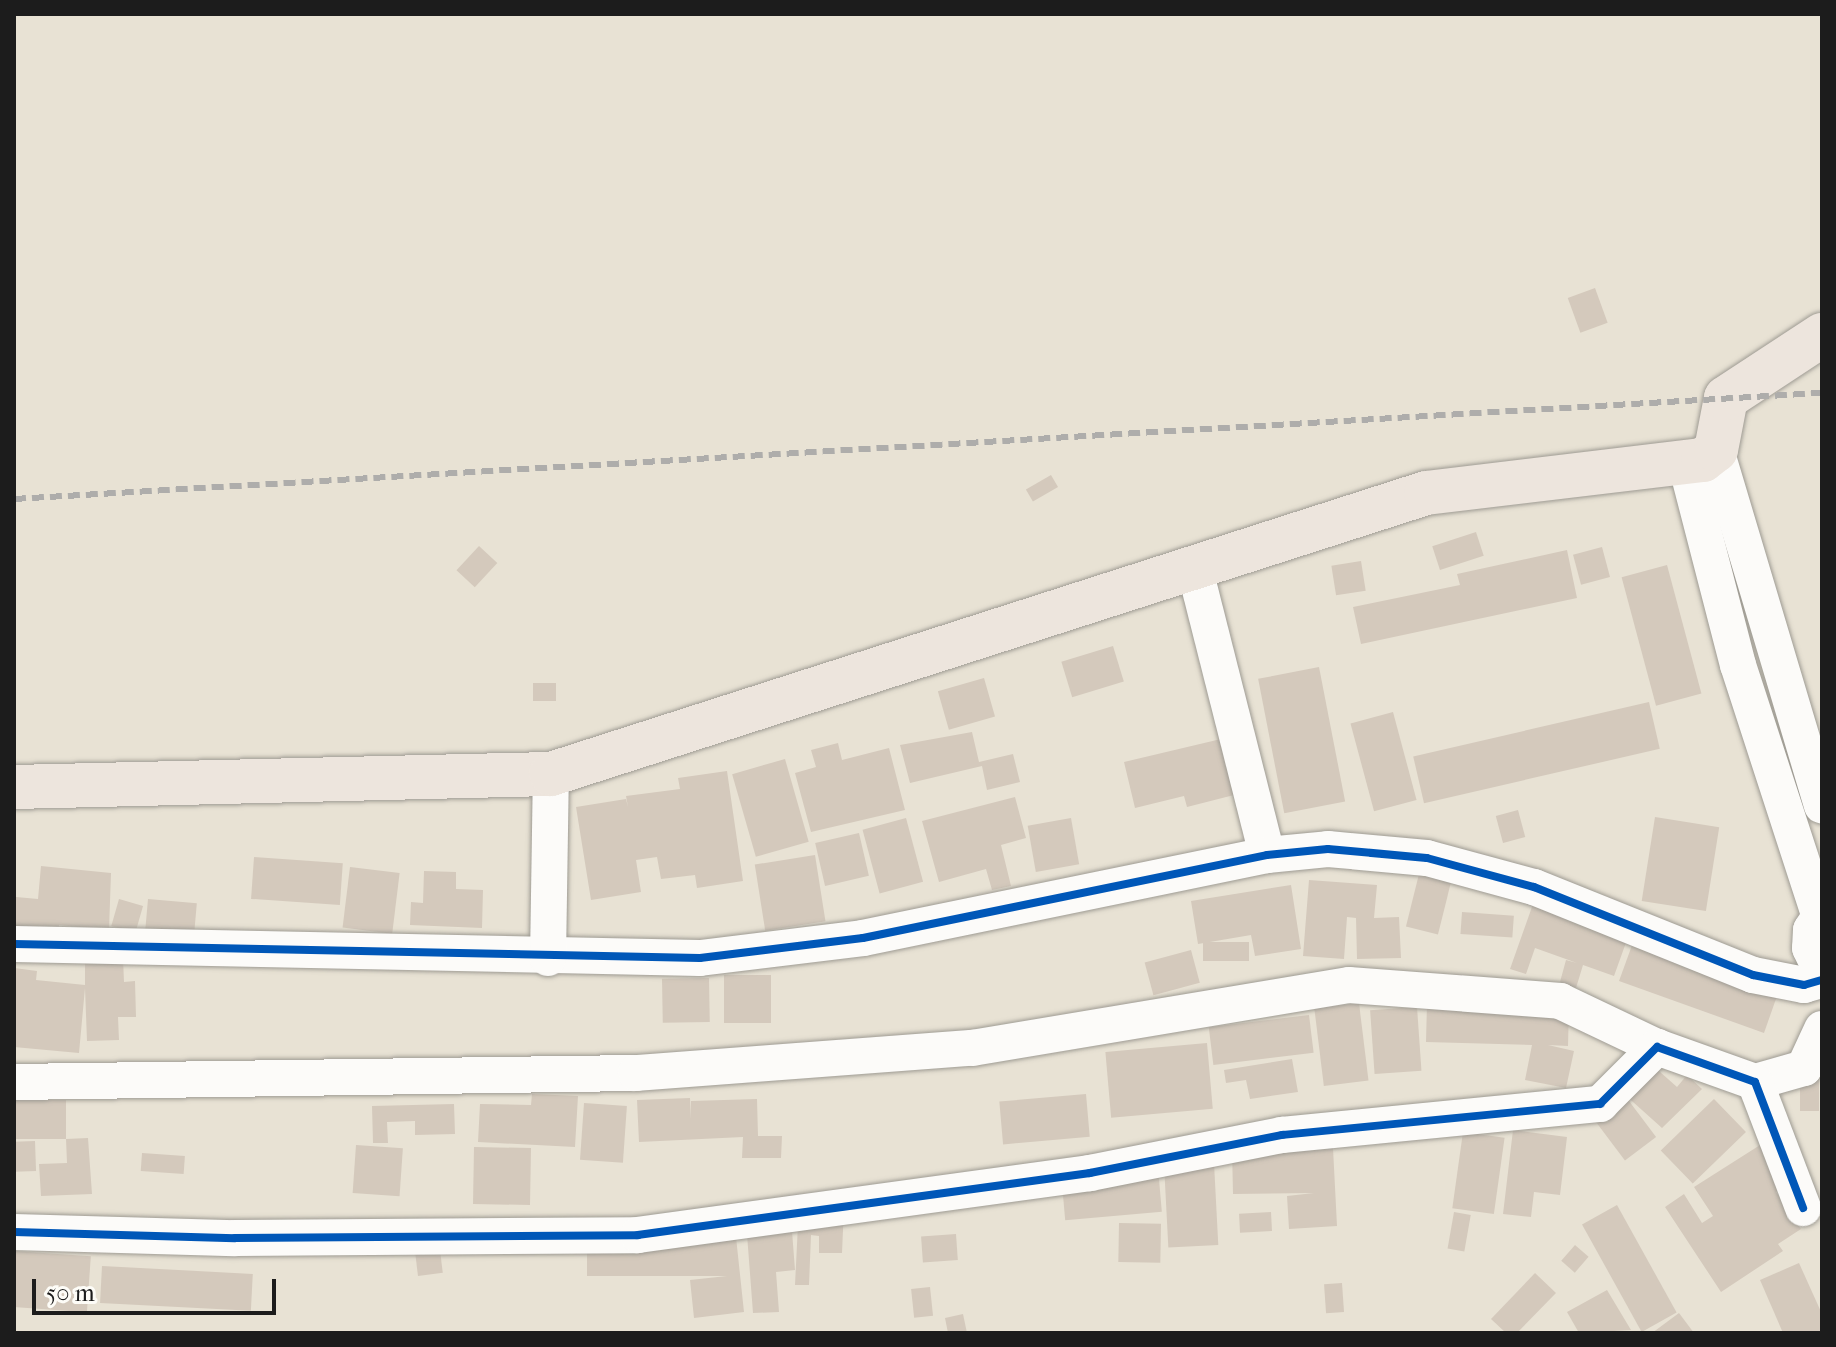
<!DOCTYPE html>
<style>
body{margin:0}
#map{position:relative;width:1836px;height:1347px;overflow:hidden;background:#e8e2d4;font-family:"IM FELL French Canon",serif}
div>[style]{position:absolute}
[style*='--x']{left:calc(var(--x)*1px);top:calc(var(--y)*1px);width:calc(var(--w)*1px);rotate:calc(var(--a)*1deg)}
.building>*{inset:0;background:#d4c9bc;transform-origin:0 0}
.roads{filter:drop-shadow(0 0 2px #9e9b93) drop-shadow(0 0 2px #9e9b93)}
.minor>*{height:36px;margin:-18px;padding:0 18px;transform-origin:18px;border-radius:18px;background:#fcfbf9}
.major>*{height:44px;margin:-22px;padding:0 22px;transform-origin:22px;border-radius:22px;background:#ede5dd}
.rail>*{height:6px;margin-top:-3px;transform-origin:0;background:repeating-linear-gradient(90deg,#aeadab 0 12px,transparent 0 18px)}
.cycleway>*{height:8px;margin:-4px;padding:0 4px;transform-origin:4px;border-radius:4px;background:#0057b8}
span{translate:-50% -50%;white-space:nowrap;text-align:center;line-height:1.15;-webkit-text-stroke:8px #fdfcf7;paint-order:stroke}
.frame{position:absolute;inset:0;border:16px solid #1c1c1c;pointer-events:none}
.scale{position:absolute;left:32px;top:1279px;width:244px;height:36px;box-sizing:border-box;border:4px solid #1c1c1c;border-top:0;padding-left:10px;font-size:24px;line-height:28px;white-space:nowrap;color:#1c1c1c;-webkit-text-stroke:6px #fdfcf7;paint-order:stroke}
</style>
<div id="map">
<div class="building">
<i style="left:1595px;top:288px;width:37px;height:29px;rotate:70deg"></i>
<i style="left:1051px;top:475px;width:14px;height:29px;rotate:60deg"></i>
<i style="left:1476px;top:532px;width:25px;height:46px;rotate:72deg"></i>
<i style="left:479px;top:546px;width:25px;height:33px;rotate:43deg"></i>
<i style="left:1602px;top:547px;width:31px;height:30px;rotate:75deg"></i>
<i style="clip-path:polygon(1567px 550px,1577px 598px,1361px 644px,1353px 607px,1460px 585px,1457px 574px)"></i>
<i style="left:1361px;top:561px;width:30px;height:30px;rotate:81deg"></i>
<i style="left:1667px;top:565px;width:133px;height:47px;rotate:75deg"></i>
<i style="left:1113px;top:646px;width:37px;height:54px;rotate:73deg"></i>
<i style="left:1319px;top:667px;width:137px;height:62px;rotate:79deg"></i>
<i style="left:984px;top:678px;width:40px;height:48px;rotate:74deg"></i>
<i style="left:556px;top:683px;width:18px;height:23px;rotate:90deg"></i>
<i style="left:1649px;top:702px;width:48px;height:242px;rotate:77deg"></i>
<i style="left:1393px;top:712px;width:91px;height:44px;rotate:75deg"></i>
<i style="clip-path:polygon(972px 732px,979px 762px,1013px 754px,1020px 782px,987px 790px,982px 766px,910px 783px,900px 745px)"></i>
<i style="clip-path:polygon(1221px 739px,1234px 795px,1187px 807px,1184px 796px,1135px 808px,1124px 762px)"></i>
<i style="clip-path:polygon(838px 743px,842px 760px,889px 748px,905px 810px,811px 832px,795px 773px,816px 767px,811px 750px)"></i>
<i style="left:785px;top:759px;width:86px;height:55px;rotate:74deg"></i>
<i style="clip-path:polygon(727px 771px,743px 881px,697px 888px,695px 875px,661px 879px,657px 857px,636px 860px,641px 892px,591px 900px,576px 807px,626px 799px,628px 807px,626px 796px,680px 789px,678px 778px)"></i>
<i style="clip-path:polygon(1015px 797px,1026px 838px,1001px 845px,1011px 886px,992px 890px,986px 869px,939px 882px,922px 821px)"></i>
<i style="left:1518px;top:810px;width:28px;height:23px;rotate:75deg"></i>
<i style="left:1655px;top:817px;width:65px;height:85px;rotate:9deg"></i>
<i style="left:906px;top:818px;width:66px;height:45px;rotate:75deg"></i>
<i style="left:1071px;top:818px;width:47px;height:44px;rotate:80deg"></i>
<i style="left:859px;top:833px;width:44px;height:45px;rotate:77deg"></i>
<i style="left:815px;top:855px;width:67px;height:61px;rotate:81deg"></i>
<i style="left:254px;top:857px;width:89px;height:42px;rotate:4deg"></i>
<i style="clip-path:polygon(41px 866px,111px 873px,109px 930px,59px 925px,58px 935px,14px 931px,16px 897px,38px 899px)"></i>
<i style="left:350px;top:867px;width:50px;height:61px;rotate:7deg"></i>
<i style="clip-path:polygon(424px 871px,456px 872px,456px 889px,483px 890px,482px 928px,410px 925px,411px 902px,423px 903px)"></i>
<i style="left:1419px;top:874px;width:33px;height:54px;rotate:14deg"></i>
<i style="clip-path:polygon(1309px 880px,1377px 885px,1374px 918px,1399px 917px,1401px 958px,1357px 959px,1356px 918px,1347px 917px,1344px 959px,1303px 956px)"></i>
<i style="clip-path:polygon(1291px 885px,1301px 949px,1255px 956px,1251px 935px,1198px 944px,1191px 901px)"></i>
<i style="left:119px;top:899px;width:25px;height:28px;rotate:16deg"></i>
<i style="left:148px;top:899px;width:49px;height:34px;rotate:5deg"></i>
<i style="clip-path:polygon(1533px 904px,1628px 937px,1614px 976px,1583px 965px,1576px 988px,1560px 982px,1566px 960px,1577px 963px,1535px 948px,1526px 974px,1510px 969px)"></i>
<i style="left:1462px;top:912px;width:52px;height:22px;rotate:4deg"></i>
<i style="clip-path:polygon(1635px 937px,1777px 996px,1764px 1033px,1619px 981px)"></i>
<i style="left:1249px;top:942px;width:19px;height:46px;rotate:90deg"></i>
<i style="left:1191px;top:950px;width:34px;height:48px;rotate:75deg"></i>
<i style="clip-path:polygon(123px 958px,124px 982px,135px 981px,136px 1017px,118px 1017px,119px 1040px,87px 1041px,85px 988px,79px 1053px,14px 1047px,14px 968px,37px 971px,36px 980px,85px 985px,85px 959px)"></i>
<i style="left:724px;top:975px;width:47px;height:48px"></i>
<i style="left:709px;top:978px;width:44px;height:47px;rotate:89deg"></i>
<i style="left:1359px;top:1003px;width:78px;height:45px;rotate:83deg"></i>
<i style="clip-path:polygon(1427px 1003px,1569px 1006px,1568px 1046px,1548px 1045px,1574px 1051px,1566px 1088px,1525px 1080px,1532px 1045px,1426px 1042px)"></i>
<i style="left:1417px;top:1007px;width:64px;height:47px;rotate:86deg"></i>
<i style="left:1309px;top:1015px;width:38px;height:101px;rotate:83deg"></i>
<i style="left:1207px;top:1043px;width:66px;height:102px;rotate:85deg"></i>
<i style="clip-path:polygon(1292px 1059px,1298px 1092px,1250px 1099px,1246px 1080px,1226px 1083px,1224px 1070px)"></i>
<i style="clip-path:polygon(1650px 1063px,1677px 1087px,1687px 1075px,1702px 1089px,1662px 1128px,1623px 1093px)"></i>
<i style="left:1819px;top:1080px;width:31px;height:19px;rotate:90deg"></i>
<i style="clip-path:polygon(532px 1094px,578px 1096px,575px 1147px,478px 1142px,480px 1104px,531px 1105px)"></i>
<i style="left:1086px;top:1094px;width:43px;height:87px;rotate:85deg"></i>
<i style="left:1626px;top:1097px;width:50px;height:39px;rotate:53deg"></i>
<i style="clip-path:polygon(690px 1098px,691px 1119px,691px 1101px,757px 1099px,758px 1136px,782px 1136px,781px 1158px,742px 1158px,743px 1137px,639px 1142px,637px 1100px)"></i>
<i style="left:1714px;top:1099px;width:46px;height:74px;rotate:46deg"></i>
<i style="left:14px;top:1100px;width:52px;height:39px"></i>
<i style="left:584px;top:1103px;width:43px;height:57px;rotate:4deg"></i>
<i style="clip-path:polygon(454px 1104px,455px 1134px,415px 1135px,415px 1121px,387px 1122px,388px 1143px,373px 1143px,372px 1106px)"></i>
<i style="clip-path:polygon(1513px 1130px,1567px 1137px,1560px 1195px,1534px 1192px,1531px 1217px,1503px 1214px)"></i>
<i style="left:1463px;top:1132px;width:42px;height:77px;rotate:8deg"></i>
<i style="clip-path:polygon(88px 1138px,92px 1194px,41px 1196px,39px 1164px,67px 1163px,66px 1139px)"></i>
<i style="clip-path:polygon(1768px 1140px,1794px 1180px,1776px 1192px,1801px 1229px,1778px 1244px,1783px 1251px,1721px 1292px,1665px 1207px,1684px 1194px,1702px 1223px,1713px 1216px,1694px 1187px)"></i>
<i style="left:35px;top:1141px;width:30px;height:21px;rotate:88deg"></i>
<i style="left:356px;top:1145px;width:47px;height:48px;rotate:4deg"></i>
<i style="left:474px;top:1147px;width:57px;height:57px;rotate:1deg"></i>
<i style="clip-path:polygon(1333px 1148px,1337px 1226px,1289px 1229px,1287px 1196px,1314px 1193px,1233px 1194px,1232px 1149px)"></i>
<i style="left:142px;top:1153px;width:43px;height:18px;rotate:4deg"></i>
<i style="left:1214px;top:1163px;width:82px;height:50px;rotate:87deg"></i>
<i style="left:1158px;top:1168px;width:44px;height:97px;rotate:85deg"></i>
<i style="clip-path:polygon(799px 1204px,844px 1207px,842px 1253px,819px 1253px,819px 1236px,811px 1235px,809px 1285px,795px 1285px)"></i>
<i style="left:1617px;top:1205px;width:123px;height:40px;rotate:61deg"></i>
<i style="left:1271px;top:1212px;width:19px;height:32px;rotate:87deg"></i>
<i style="left:1454px;top:1212px;width:17px;height:37px;rotate:10deg"></i>
<i style="clip-path:polygon(791px 1218px,795px 1270px,776px 1272px,779px 1312px,753px 1313px,746px 1221px)"></i>
<i style="left:1119px;top:1223px;width:42px;height:39px;rotate:1deg"></i>
<i style="left:956px;top:1234px;width:26px;height:35px;rotate:86deg"></i>
<i style="clip-path:polygon(587px 1237px,736px 1237px,744px 1312px,694px 1318px,690px 1280px,727px 1276px,587px 1276px)"></i>
<i style="left:1575px;top:1245px;width:18px;height:21px;rotate:41deg"></i>
<i style="left:440px;top:1250px;width:23px;height:25px;rotate:83deg"></i>
<i style="left:14px;top:1251px;width:77px;height:56px;rotate:4deg"></i>
<i style="clip-path:polygon(1799px 1263px,1822px 1314px,1822px 1333px,1783px 1333px,1760px 1280px)"></i>
<i style="left:102px;top:1266px;width:151px;height:37px;rotate:3deg"></i>
<i style="clip-path:polygon(1535px 1273px,1556px 1293px,1517px 1333px,1506px 1333px,1491px 1319px)"></i>
<i style="left:1342px;top:1283px;width:29px;height:18px;rotate:86deg"></i>
<i style="left:930px;top:1287px;width:29px;height:19px;rotate:84deg"></i>
<i style="clip-path:polygon(1607px 1290px,1631px 1330px,1579px 1333px,1567px 1312px)"></i>
<i style="clip-path:polygon(1679px 1313px,1694px 1333px,1652px 1333px)"></i>
<i style="clip-path:polygon(963px 1314px,967px 1333px,948px 1333px,945px 1318px)"></i>
</div>
<div class="roads">
<div class="minor">
<i style="--x:1716;--y:450;--w:371;--a:73.4"></i>
<i style="--x:1686;--y:464;--w:208;--a:75.5"></i>
<i style="--x:1738;--y:665;--w:263;--a:72"></i>
<i style="--x:1194;--y:566;--w:298;--a:75.8"></i>
<i style="--x:1822;--y:913;--w:20;--a:123"></i>
<i style="--x:1811;--y:930;--w:18;--a:93"></i>
<i style="--x:1810;--y:948;--w:28;--a:64"></i>
<i style="--x:14;--y:944;--w:686;--a:1.17"></i>
<i style="--x:700;--y:958;--w:164;--a:-7"></i>
<i style="--x:863;--y:938;--w:412;--a:-11.6"></i>
<i style="--x:1267;--y:855;--w:61;--a:-5.6"></i>
<i style="--x:1328;--y:849;--w:99;--a:5.2"></i>
<i style="--x:1427;--y:858;--w:111;--a:15.2"></i>
<i style="--x:1534;--y:887;--w:236;--a:21.9"></i>
<i style="--x:1753;--y:975;--w:52;--a:11.1"></i>
<i style="--x:1804;--y:985;--w:19;--a:-16"></i>
<i style="--x:548;--y:958;--w:184;--a:-89.1"></i>
<i style="--x:14;--y:1082;--w:622;--a:-0.83"></i>
<i style="--x:636;--y:1073;--w:337;--a:-4.3"></i>
<i style="--x:972;--y:1048;--w:382;--a:-9.5"></i>
<i style="--x:1349;--y:985;--w:212;--a:4.3"></i>
<i style="--x:1560;--y:1001;--w:107;--a:25.4"></i>
<i style="--x:1755;--y:1082;--w:51;--a:-15.9"></i>
<i style="--x:1804;--y:1068;--w:43;--a:-65.2"></i>
<i style="--x:14;--y:1232;--w:221;--a:1.6"></i>
<i style="--x:235;--y:1238;--w:403;--a:-0.4"></i>
<i style="--x:638;--y:1235;--w:456;--a:-7.8"></i>
<i style="--x:1090;--y:1173;--w:196;--a:-11.2"></i>
<i style="--x:1282;--y:1135;--w:320;--a:-5.6"></i>
<i style="--x:1600;--y:1104;--w:81;--a:-45"></i>
<i style="--x:1657;--y:1047;--w:104;--a:19.7"></i>
<i style="--x:1755;--y:1082;--w:135;--a:69.1"></i>
</div>
<div class="major">
<i style="--x:14;--y:787;--w:537;--a:-1.39"></i>
<i style="--x:551;--y:774;--w:919;--a:-17.8"></i>
<i style="--x:1426;--y:493;--w:279;--a:-6.8"></i>
<i style="--x:1703;--y:460;--w:16;--a:-38"></i>
<i style="--x:1716;--y:450;--w:53;--a:-79.1"></i>
<i style="--x:1726;--y:398;--w:115;--a:-33.3"></i>
</div>
</div>
<div class="rail">
<i style="--x:14;--y:499;--w:1811;--a:-3.36"></i>
</div>
<div class="cycleway">
<i style="--x:14;--y:944;--w:686;--a:1.17"></i>
<i style="--x:700;--y:958;--w:164;--a:-7"></i>
<i style="--x:863;--y:938;--w:412;--a:-11.6"></i>
<i style="--x:1267;--y:855;--w:61;--a:-5.6"></i>
<i style="--x:1328;--y:849;--w:99;--a:5.2"></i>
<i style="--x:1427;--y:858;--w:111;--a:15.2"></i>
<i style="--x:1534;--y:887;--w:236;--a:21.9"></i>
<i style="--x:1753;--y:975;--w:52;--a:11.1"></i>
<i style="--x:1804;--y:985;--w:19;--a:-16"></i>
<i style="--x:14;--y:1232;--w:221;--a:1.6"></i>
<i style="--x:235;--y:1238;--w:403;--a:-0.4"></i>
<i style="--x:638;--y:1235;--w:456;--a:-7.8"></i>
<i style="--x:1090;--y:1173;--w:196;--a:-11.2"></i>
<i style="--x:1282;--y:1135;--w:320;--a:-5.6"></i>
<i style="--x:1600;--y:1104;--w:81;--a:-45"></i>
<i style="--x:1657;--y:1047;--w:104;--a:19.7"></i>
<i style="--x:1755;--y:1082;--w:135;--a:69.1"></i>
</div>
<div class="frame"></div>
<div class="scale">50 m</div>
</div>
